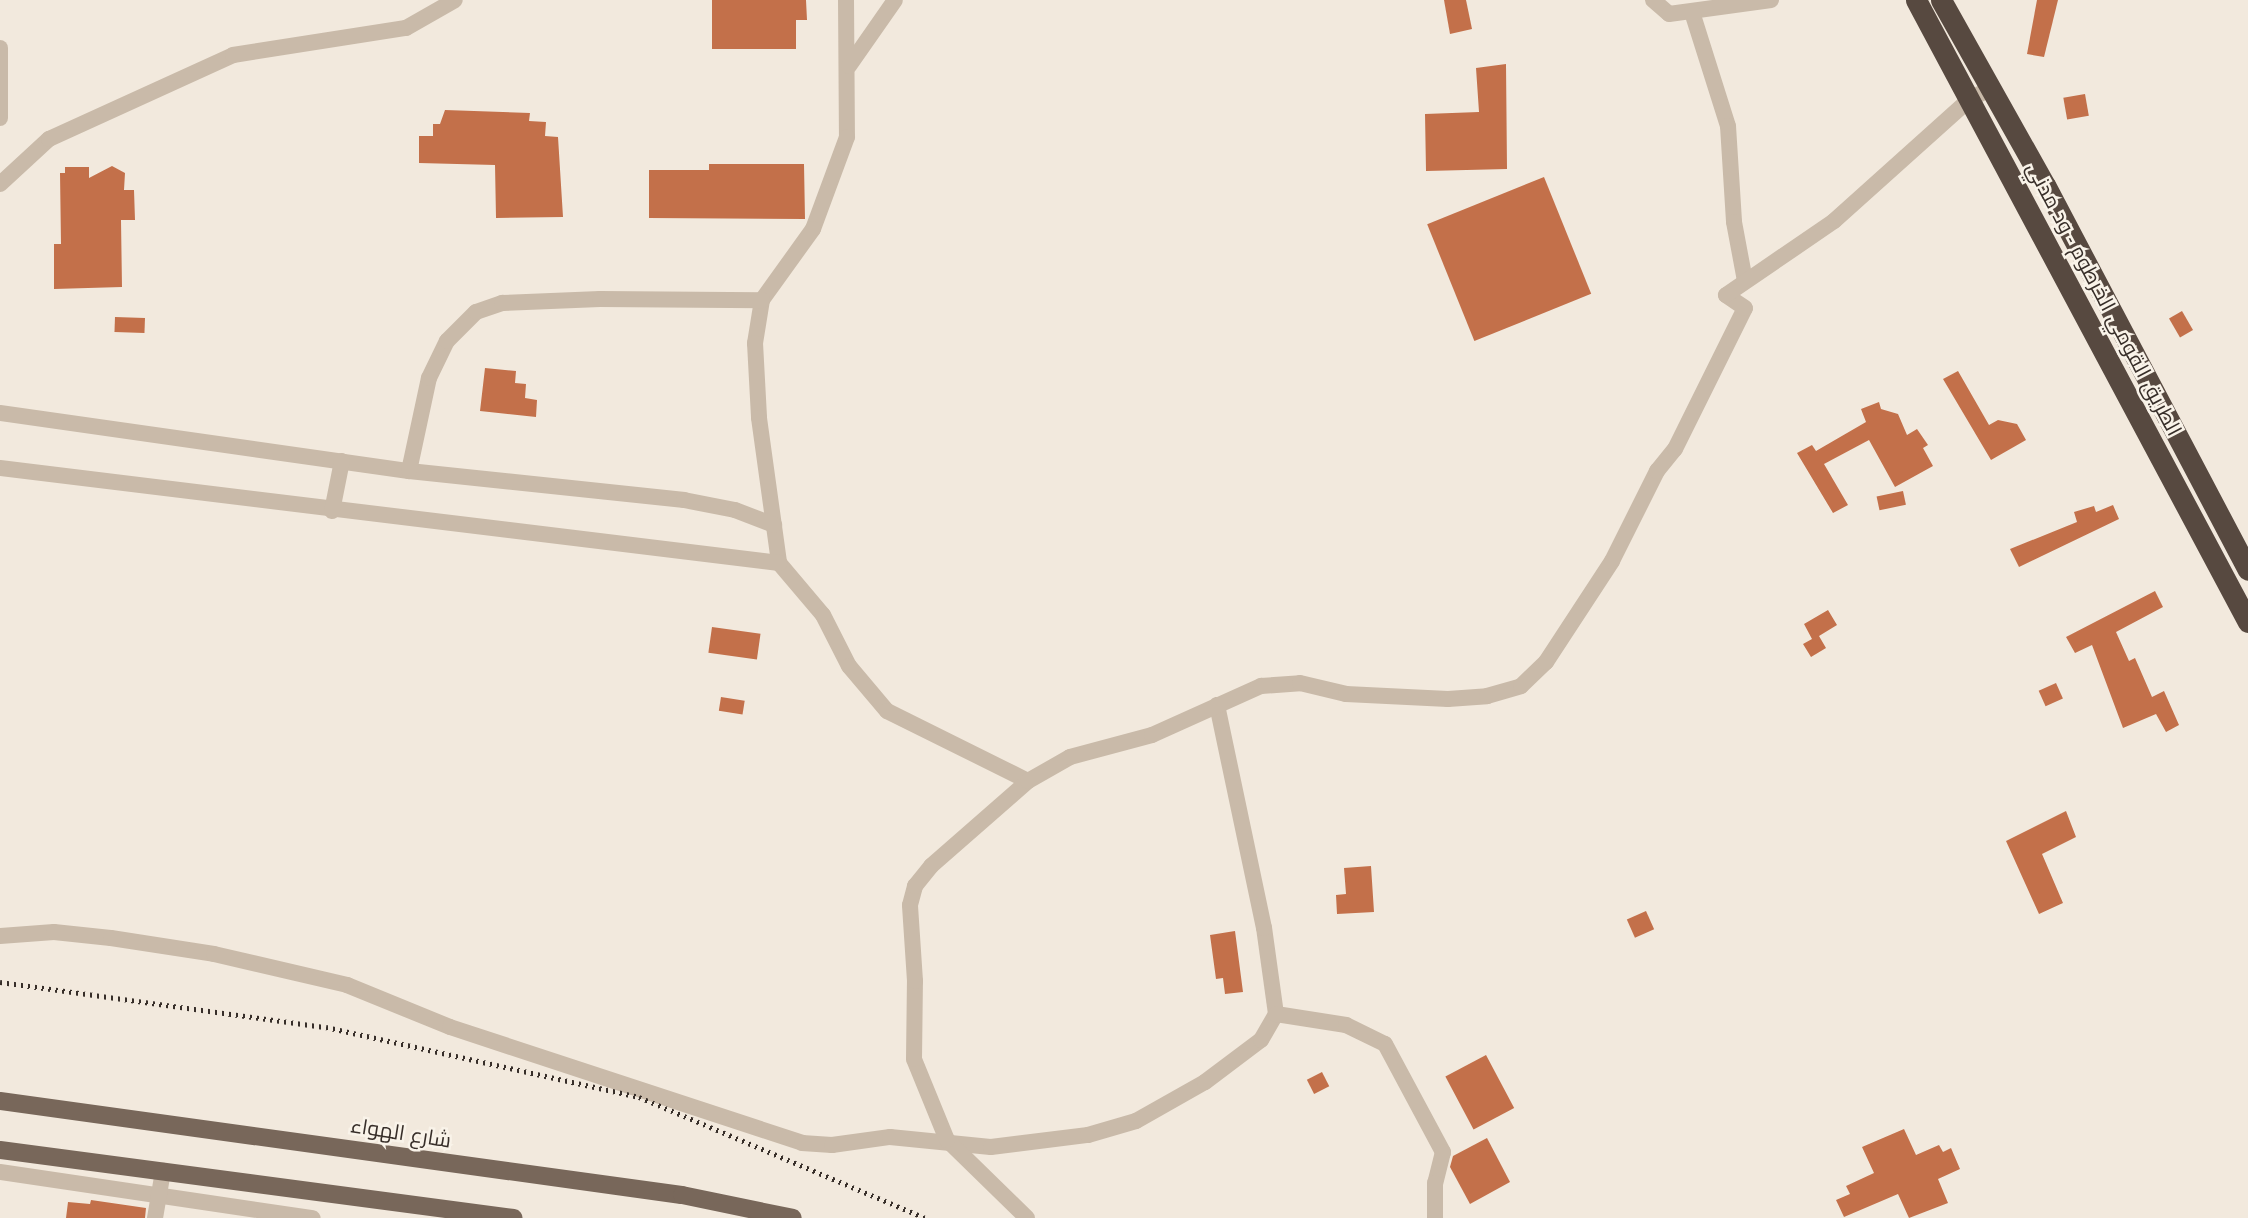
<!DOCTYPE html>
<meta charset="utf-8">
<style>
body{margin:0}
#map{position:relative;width:2248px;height:1218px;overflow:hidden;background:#f2e9dd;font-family:Jost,Cairo,sans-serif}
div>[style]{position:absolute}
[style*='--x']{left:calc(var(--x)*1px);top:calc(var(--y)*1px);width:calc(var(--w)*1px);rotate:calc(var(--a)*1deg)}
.building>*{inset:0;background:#c3704a;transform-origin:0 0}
.street>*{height:16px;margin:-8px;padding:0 8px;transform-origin:8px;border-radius:8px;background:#c9baa9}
.primary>*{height:18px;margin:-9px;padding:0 9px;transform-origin:9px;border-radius:9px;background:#78675a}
.highway>*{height:21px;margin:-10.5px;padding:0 10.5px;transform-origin:10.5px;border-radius:10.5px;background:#574940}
.rail>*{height:5px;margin-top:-2.5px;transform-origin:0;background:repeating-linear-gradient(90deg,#372e29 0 2px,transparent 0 7px)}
span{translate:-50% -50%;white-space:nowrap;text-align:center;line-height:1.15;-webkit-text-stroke:5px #f9f3e9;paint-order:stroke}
.street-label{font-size:21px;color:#372e29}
</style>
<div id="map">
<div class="building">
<i style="clip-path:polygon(712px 0,806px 0,807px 20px,796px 20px,796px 49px,712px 49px)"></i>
<i style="clip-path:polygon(1444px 0,1466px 0,1472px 29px,1450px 34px)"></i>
<i style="clip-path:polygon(2037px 0,2058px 0,2044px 57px,2027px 54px)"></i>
<i style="clip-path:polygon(1506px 64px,1507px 169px,1426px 171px,1425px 114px,1479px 112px,1476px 68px)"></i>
<i style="left:2085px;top:94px;width:22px;height:22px;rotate:80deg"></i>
<i style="clip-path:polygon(445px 110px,530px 113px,529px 121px,546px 122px,545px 136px,558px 137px,563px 217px,496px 218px,495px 165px,419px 163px,419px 136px,433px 136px,433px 124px,440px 124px)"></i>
<i style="clip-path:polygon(709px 164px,804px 164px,805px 219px,649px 218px,649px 170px,709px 170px)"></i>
<i style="clip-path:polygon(112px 166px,125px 173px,124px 190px,134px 190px,135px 220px,121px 220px,122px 287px,54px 289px,54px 244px,61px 244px,60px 173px,65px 173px,65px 167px,89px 167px,89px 178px)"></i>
<i style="left:1544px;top:177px;width:126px;height:126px;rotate:68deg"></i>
<i style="left:2182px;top:311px;width:22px;height:15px;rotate:60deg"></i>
<i style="left:115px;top:317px;width:30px;height:15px;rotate:2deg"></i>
<i style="clip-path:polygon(485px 368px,516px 371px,515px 383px,526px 384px,525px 398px,537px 400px,536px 417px,480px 411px)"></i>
<i style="clip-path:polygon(1958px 371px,1989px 425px,1998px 420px,2017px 424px,2026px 440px,1991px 460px,1943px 379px)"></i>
<i style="clip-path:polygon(1879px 402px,1881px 409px,1898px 414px,1907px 435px,1917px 429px,1928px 445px,1923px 448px,1933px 466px,1895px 487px,1869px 440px,1824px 464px,1848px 505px,1833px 513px,1797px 453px,1812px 445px,1816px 451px,1866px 422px,1861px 409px)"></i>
<i style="left:1903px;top:491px;width:14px;height:27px;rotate:78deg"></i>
<i style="clip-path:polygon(2113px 505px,2119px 519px,2019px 567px,2010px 549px,2077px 522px,2074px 512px,2094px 506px,2096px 512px)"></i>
<i style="clip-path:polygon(2155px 591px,2163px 607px,2116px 632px,2129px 661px,2135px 658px,2152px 697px,2164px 691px,2179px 725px,2166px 732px,2156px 714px,2123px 728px,2092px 645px,2075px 653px,2066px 637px)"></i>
<i style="clip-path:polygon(1828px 610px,1837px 625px,1819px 636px,1826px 648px,1811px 657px,1803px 644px,1812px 639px,1804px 624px)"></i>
<i style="left:712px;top:627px;width:49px;height:26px;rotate:8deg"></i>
<i style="left:2056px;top:683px;width:17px;height:19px;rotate:66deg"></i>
<i style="left:721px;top:697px;width:24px;height:14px;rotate:9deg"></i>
<i style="clip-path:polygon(2066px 811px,2076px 837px,2042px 854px,2063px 903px,2039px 914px,2006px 841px)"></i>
<i style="clip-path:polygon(1371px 866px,1374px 912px,1337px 914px,1336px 895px,1346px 894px,1344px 868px)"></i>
<i style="left:1646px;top:911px;width:20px;height:21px;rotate:66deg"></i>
<i style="clip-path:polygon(1235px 931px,1243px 992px,1225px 994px,1223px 978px,1216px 979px,1210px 935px)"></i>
<i style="left:1486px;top:1055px;width:60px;height:46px;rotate:62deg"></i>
<i style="left:1322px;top:1072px;width:16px;height:17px;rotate:63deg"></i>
<i style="clip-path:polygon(1904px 1129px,1916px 1155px,1939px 1145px,1943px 1152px,1951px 1148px,1960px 1169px,1938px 1179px,1948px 1203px,1909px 1218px,1898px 1194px,1844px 1217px,1836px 1200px,1850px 1194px,1846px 1186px,1874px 1173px,1862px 1147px)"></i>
<i style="clip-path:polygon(1487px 1138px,1510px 1182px,1470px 1204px,1450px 1167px,1453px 1156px)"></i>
<i style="clip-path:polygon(91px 1200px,146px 1208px,145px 1218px,66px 1218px,68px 1202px,90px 1204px)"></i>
</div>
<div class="street">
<i style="--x:846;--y:0;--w:137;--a:89.6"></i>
<i style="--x:847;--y:137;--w:98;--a:110.3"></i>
<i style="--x:813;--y:229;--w:87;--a:125.7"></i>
<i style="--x:762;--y:300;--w:44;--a:99.2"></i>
<i style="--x:755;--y:343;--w:75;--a:86.9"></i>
<i style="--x:759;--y:418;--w:146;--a:82.1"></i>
<i style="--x:779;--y:563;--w:68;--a:49.8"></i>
<i style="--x:823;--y:615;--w:57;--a:63"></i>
<i style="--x:849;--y:666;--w:59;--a:49.8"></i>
<i style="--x:887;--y:711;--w:157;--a:26.4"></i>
<i style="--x:1653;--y:0;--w:21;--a:41"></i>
<i style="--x:1669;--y:14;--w:103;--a:-7.8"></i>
<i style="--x:1692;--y:12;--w:120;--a:72.5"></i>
<i style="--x:1728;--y:126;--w:96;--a:86.4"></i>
<i style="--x:1734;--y:222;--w:60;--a:79.4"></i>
<i style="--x:0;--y:48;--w:70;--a:90"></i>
<i style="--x:849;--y:66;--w:80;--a:-55.1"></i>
<i style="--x:0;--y:184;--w:67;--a:-42.6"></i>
<i style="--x:49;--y:139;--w:202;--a:-24.5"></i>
<i style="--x:233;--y:55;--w:175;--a:-8.9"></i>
<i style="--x:406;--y:28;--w:56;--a:-29.7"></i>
<i style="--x:0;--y:413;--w:413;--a:8.1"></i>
<i style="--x:409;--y:471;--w:277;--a:6"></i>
<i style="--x:684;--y:500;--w:52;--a:11.1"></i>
<i style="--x:735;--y:510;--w:42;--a:21"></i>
<i style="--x:0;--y:468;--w:785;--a:6.95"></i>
<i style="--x:409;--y:471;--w:95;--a:-77.9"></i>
<i style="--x:429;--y:378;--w:41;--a:-64.1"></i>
<i style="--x:447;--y:341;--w:41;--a:-45"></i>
<i style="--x:476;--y:312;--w:28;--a:-19"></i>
<i style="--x:502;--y:303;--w:98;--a:-2.3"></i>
<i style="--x:600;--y:299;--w:162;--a:0.4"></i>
<i style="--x:332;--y:511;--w:51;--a:-78.7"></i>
<i style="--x:0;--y:936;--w:54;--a:-4.2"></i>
<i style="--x:54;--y:932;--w:57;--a:6"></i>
<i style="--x:111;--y:938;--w:104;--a:8.8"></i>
<i style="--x:214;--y:954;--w:137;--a:13.1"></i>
<i style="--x:347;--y:985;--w:111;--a:22.2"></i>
<i style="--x:450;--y:1027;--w:371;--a:18.2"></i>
<i style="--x:802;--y:1143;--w:30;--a:4"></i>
<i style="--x:832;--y:1145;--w:59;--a:-7.9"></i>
<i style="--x:890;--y:1137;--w:101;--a:5.7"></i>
<i style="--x:991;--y:1147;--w:98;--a:-7.1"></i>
<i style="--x:1088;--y:1135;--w:50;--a:-16.3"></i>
<i style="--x:1136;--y:1121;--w:79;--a:-29.5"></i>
<i style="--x:1205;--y:1082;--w:70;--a:-36.9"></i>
<i style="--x:1261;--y:1040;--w:30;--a:-60"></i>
<i style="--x:1276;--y:1014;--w:87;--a:-97.9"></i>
<i style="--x:1264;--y:928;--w:228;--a:-101.9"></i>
<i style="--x:1276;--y:1014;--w:71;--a:8.9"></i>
<i style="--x:1346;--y:1025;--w:43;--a:26"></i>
<i style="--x:1385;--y:1044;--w:123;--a:61.8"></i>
<i style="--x:1443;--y:1152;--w:32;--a:104"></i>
<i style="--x:1435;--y:1183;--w:35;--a:90"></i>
<i style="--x:0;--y:1172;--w:316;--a:8.4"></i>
<i style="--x:155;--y:1218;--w:48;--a:-80.3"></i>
<i style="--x:1027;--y:1218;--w:112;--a:-135.7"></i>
<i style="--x:947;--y:1140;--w:87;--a:-112.2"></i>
<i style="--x:914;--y:1059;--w:78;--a:-89.3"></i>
<i style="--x:915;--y:981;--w:76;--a:-93.8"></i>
<i style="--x:910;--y:905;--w:20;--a:-75"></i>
<i style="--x:915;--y:886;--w:26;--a:-51"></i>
<i style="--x:931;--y:866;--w:129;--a:-41.2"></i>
<i style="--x:1028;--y:781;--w:48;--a:-29.7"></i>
<i style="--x:1070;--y:757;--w:85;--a:-15"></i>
<i style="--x:1152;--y:735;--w:120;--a:-24.2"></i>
<i style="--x:1261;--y:686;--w:39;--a:-4"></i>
<i style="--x:1300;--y:683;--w:47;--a:13.4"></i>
<i style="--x:1346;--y:694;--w:102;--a:2.8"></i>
<i style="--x:1448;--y:699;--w:39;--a:-4"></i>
<i style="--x:1487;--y:696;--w:35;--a:-16"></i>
<i style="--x:1521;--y:686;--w:35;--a:-44"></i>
<i style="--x:1546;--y:662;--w:121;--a:-56.8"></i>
<i style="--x:1612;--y:561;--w:101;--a:-63.4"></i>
<i style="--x:1657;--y:471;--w:28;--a:-51"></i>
<i style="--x:1675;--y:449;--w:157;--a:-63.6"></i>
<i style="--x:1745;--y:308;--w:23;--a:-146"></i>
<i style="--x:1726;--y:295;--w:131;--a:-34.4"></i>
<i style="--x:1834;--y:221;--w:183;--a:-41.9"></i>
<i style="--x:1970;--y:99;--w:25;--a:-27"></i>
</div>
<div class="primary">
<i style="--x:0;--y:1101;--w:688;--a:7.85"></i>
<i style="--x:682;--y:1195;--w:113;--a:11.7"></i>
<i style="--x:0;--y:1150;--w:518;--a:7.54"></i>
</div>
<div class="highway">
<i style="--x:1916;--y:0;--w:705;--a:61.91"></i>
<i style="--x:1941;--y:0;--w:212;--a:60.7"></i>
<i style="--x:2045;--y:185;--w:435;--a:62.2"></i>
</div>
<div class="rail">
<i style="--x:0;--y:982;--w:329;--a:7.9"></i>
<i style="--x:326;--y:1027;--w:321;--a:12.6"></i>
<i style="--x:639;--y:1097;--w:311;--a:22.9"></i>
</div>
<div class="street-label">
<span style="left:2104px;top:299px;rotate:62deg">الطريق القومي الخرطوم - ود مدني</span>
<span style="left:401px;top:1133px;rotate:9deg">شارع الهواء</span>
</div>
</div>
